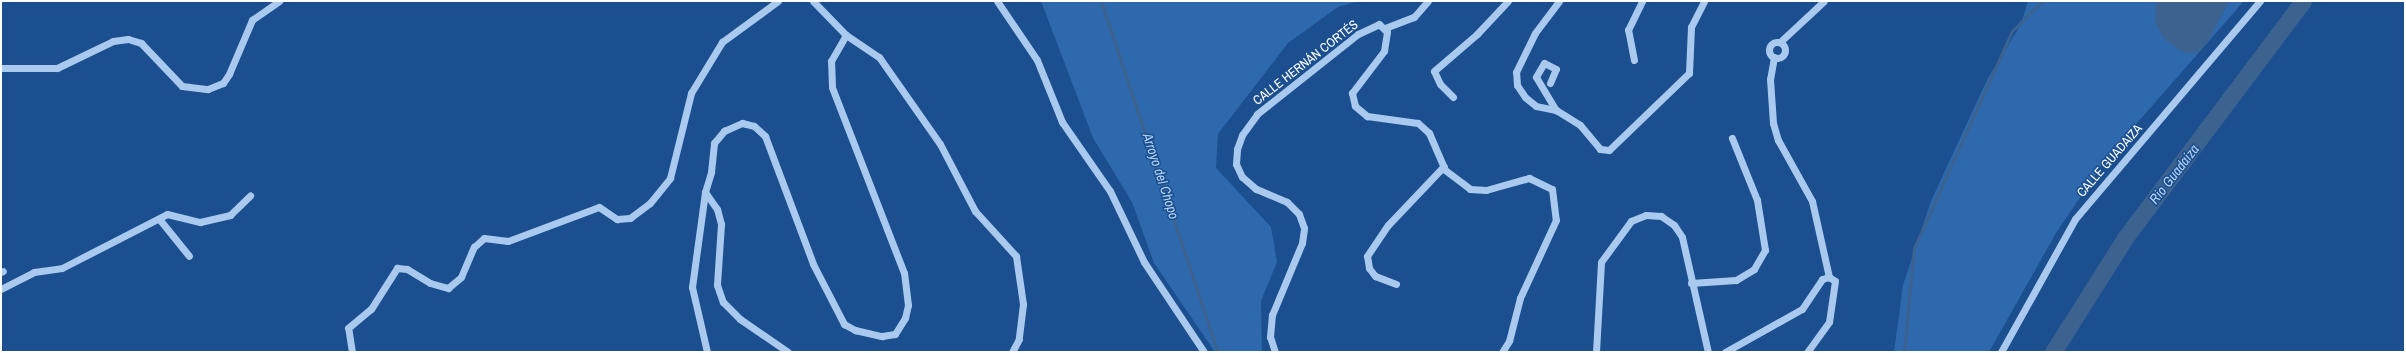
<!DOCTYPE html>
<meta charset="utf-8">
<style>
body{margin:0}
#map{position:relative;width:2406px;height:353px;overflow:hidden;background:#1b4f8f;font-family:"Archivo Narrow",sans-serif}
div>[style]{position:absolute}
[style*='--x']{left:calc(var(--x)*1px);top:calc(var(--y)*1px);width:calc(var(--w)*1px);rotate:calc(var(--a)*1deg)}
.green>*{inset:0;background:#2e69ad}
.water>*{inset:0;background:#3c6290}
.stream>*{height:3px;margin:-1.5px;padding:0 1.5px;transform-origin:1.5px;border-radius:1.5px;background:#3c6290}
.river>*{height:17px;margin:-8.5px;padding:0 8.5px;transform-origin:8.5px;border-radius:8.5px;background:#3c6290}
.minor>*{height:7px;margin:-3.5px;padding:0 3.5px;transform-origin:3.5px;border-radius:3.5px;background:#a9c9ee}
.minor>.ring{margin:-3.5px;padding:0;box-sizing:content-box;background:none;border:7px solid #a9c9ee;border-radius:50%}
span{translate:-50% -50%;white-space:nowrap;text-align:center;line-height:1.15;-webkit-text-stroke:3px #1b4f8f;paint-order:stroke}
.street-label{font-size:13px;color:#fff}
.water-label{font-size:14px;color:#b5d3f5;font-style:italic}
.frame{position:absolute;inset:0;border:2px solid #fff;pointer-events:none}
</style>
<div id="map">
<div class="green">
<i style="clip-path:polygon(1041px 1px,1359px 1px,1338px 7px,1288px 43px,1218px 134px,1216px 168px,1271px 227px,1277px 262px,1261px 301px,1262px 352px,1215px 352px,1154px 263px,1132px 202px,1093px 138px)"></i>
<i style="clip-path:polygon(2028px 1px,2244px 1px,2109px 155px,2056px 233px,1989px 352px,1894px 352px,1903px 285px,1931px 201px,1987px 80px,2021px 24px)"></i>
</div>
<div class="water">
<i style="clip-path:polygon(2156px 1px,2229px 1px,2209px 40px,2200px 51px,2191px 53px,2182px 52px,2164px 39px,2155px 22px)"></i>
</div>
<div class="stream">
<i style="--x:1101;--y:1;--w:370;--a:71.6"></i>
<i style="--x:1904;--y:352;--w:104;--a:-84.5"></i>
<i style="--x:1914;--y:248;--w:238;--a:-65.7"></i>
<i style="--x:2012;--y:31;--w:42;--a:-45"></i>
</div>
<div class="river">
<i style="--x:2053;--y:352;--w:135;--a:-57.7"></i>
<i style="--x:2125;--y:238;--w:296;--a:-53.1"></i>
</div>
<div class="minor">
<i style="--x:813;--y:1;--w:47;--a:45.9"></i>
<i style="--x:846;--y:35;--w:40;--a:34"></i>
<i style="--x:879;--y:57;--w:106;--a:55"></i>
<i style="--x:940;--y:144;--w:76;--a:62.4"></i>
<i style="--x:975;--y:211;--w:61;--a:47.7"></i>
<i style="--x:1016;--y:256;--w:49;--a:81.7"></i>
<i style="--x:1023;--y:304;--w:35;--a:97"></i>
<i style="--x:1019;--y:339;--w:15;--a:118"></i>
<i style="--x:997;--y:1;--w:71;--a:55.9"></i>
<i style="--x:1037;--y:60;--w:67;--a:68"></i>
<i style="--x:1062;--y:122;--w:84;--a:55.2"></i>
<i style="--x:1110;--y:191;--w:79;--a:64.4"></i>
<i style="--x:1144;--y:262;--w:108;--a:56.3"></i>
<i style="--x:1385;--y:28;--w:31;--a:-21"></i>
<i style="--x:1414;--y:17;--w:21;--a:-49"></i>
<i style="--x:1780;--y:42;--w:60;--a:-43"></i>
<i class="ring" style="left:1769px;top:42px;width:9px;height:9px"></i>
<i style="--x:1774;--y:57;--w:22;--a:100"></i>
<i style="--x:1770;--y:79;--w:44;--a:86.1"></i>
<i style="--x:1773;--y:123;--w:18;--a:74"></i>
<i style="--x:1778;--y:140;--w:70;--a:60.9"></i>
<i style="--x:1812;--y:201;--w:78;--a:77.4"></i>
<i style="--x:1634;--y:60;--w:31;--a:-101"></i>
<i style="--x:1628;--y:30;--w:32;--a:-64"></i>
<i style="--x:1;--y:68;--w:56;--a:0"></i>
<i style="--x:57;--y:68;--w:62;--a:-25.7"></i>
<i style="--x:113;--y:41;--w:15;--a:-8"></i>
<i style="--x:128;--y:39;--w:14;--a:17"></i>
<i style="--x:141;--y:43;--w:59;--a:46.4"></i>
<i style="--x:182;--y:86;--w:26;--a:7"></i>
<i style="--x:208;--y:89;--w:16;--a:-22"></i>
<i style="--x:223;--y:83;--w:11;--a:-56"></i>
<i style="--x:229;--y:74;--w:59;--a:-66.9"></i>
<i style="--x:252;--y:20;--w:33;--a:-35"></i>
<i style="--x:1550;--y:83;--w:15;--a:-67"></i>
<i style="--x:1556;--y:69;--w:13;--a:-153"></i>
<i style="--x:1544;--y:63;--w:16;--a:120"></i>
<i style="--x:1536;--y:77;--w:39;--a:59"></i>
<i style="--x:1556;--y:110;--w:28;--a:32"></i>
<i style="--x:1580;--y:125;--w:31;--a:50"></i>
<i style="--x:1600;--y:149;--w:9;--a:6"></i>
<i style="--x:1609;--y:150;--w:111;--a:-43.9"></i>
<i style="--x:1689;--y:73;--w:46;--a:-87.5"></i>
<i style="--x:1691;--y:27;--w:29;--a:-63"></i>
<i style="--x:1453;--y:97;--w:18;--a:-135"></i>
<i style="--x:1440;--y:84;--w:14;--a:-115"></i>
<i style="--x:1434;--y:71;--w:57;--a:-40.7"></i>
<i style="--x:1477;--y:34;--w:45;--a:-46.8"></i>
<i style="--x:1556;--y:110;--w:20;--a:-169"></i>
<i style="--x:1536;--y:106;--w:14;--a:-141"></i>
<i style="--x:1525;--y:97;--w:14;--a:-124"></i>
<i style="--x:1517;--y:85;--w:13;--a:-94"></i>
<i style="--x:1516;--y:72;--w:43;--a:-64"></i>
<i style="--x:1535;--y:33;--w:40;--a:-53"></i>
<i style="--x:705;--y:192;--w:21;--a:55"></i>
<i style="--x:717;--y:209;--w:16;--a:75"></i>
<i style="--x:721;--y:224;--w:61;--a:93.8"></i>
<i style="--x:717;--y:285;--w:18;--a:71"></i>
<i style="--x:723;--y:302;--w:24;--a:45"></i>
<i style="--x:740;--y:319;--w:58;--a:34.5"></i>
<i style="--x:160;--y:220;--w:46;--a:51.1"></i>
<i style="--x:1;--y:272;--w:2;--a:-27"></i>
<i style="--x:1691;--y:283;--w:45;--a:-3.8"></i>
<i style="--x:1736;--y:280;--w:21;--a:-31"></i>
<i style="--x:1754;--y:269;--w:22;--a:-60"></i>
<i style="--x:1765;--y:250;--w:51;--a:-99.1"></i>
<i style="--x:1757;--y:200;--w:67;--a:-112"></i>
<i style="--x:1396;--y:284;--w:22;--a:-159"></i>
<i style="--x:1375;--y:276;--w:10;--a:-127"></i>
<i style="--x:1369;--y:268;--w:12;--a:-99"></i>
<i style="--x:1367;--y:256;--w:37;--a:-56"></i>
<i style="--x:1388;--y:225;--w:81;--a:-46.5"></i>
<i style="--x:1;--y:289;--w:37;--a:-27"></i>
<i style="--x:34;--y:272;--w:28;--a:-8"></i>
<i style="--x:62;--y:268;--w:118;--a:-27.2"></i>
<i style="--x:167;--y:214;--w:34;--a:14"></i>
<i style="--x:200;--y:222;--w:31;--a:-13"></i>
<i style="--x:230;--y:215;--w:28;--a:-44"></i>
<i style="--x:352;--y:352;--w:24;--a:-99"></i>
<i style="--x:348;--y:328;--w:30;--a:-40"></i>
<i style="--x:371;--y:309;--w:49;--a:-57.6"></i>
<i style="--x:397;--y:268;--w:10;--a:6"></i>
<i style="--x:407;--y:269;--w:27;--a:31"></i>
<i style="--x:430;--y:283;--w:19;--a:16"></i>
<i style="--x:448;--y:288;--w:17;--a:-40"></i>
<i style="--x:461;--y:277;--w:33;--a:-67"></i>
<i style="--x:474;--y:247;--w:13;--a:-42"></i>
<i style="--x:484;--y:238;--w:24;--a:7"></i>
<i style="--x:508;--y:241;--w:97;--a:-20.5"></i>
<i style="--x:599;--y:207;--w:22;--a:34"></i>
<i style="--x:617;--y:219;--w:13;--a:-4"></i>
<i style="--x:630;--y:218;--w:25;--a:-37"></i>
<i style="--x:650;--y:203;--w:32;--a:-51"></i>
<i style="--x:670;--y:178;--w:88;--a:-76.1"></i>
<i style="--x:691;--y:93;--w:60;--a:-58.7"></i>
<i style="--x:722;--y:42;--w:69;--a:-36.2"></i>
<i style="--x:707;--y:352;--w:67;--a:-103"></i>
<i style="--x:692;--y:287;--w:96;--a:-82.2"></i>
<i style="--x:705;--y:192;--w:21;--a:-73"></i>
<i style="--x:711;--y:172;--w:29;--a:-84"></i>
<i style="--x:714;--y:143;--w:16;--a:-50"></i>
<i style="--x:724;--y:131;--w:20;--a:-24"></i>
<i style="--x:742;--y:123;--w:12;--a:14"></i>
<i style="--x:754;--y:126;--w:15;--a:42"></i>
<i style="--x:765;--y:136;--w:137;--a:69.4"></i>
<i style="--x:813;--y:264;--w:68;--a:62.7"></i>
<i style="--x:844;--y:324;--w:13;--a:29"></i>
<i style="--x:855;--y:330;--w:28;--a:13"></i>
<i style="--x:882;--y:336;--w:13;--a:-9"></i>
<i style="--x:895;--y:334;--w:19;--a:-58"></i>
<i style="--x:905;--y:318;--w:13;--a:-77"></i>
<i style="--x:908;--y:305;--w:32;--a:-97"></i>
<i style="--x:904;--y:273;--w:199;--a:-111.2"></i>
<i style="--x:832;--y:87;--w:26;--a:-92"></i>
<i style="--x:831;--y:61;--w:30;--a:-60"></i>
<i style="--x:1275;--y:352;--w:16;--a:-108"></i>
<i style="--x:1270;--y:337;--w:22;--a:-85"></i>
<i style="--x:1272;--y:315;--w:78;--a:-67.4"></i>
<i style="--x:1302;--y:243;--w:15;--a:-82"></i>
<i style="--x:1304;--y:228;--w:15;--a:-110"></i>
<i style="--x:1299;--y:214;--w:17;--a:-135"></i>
<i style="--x:1287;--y:202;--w:34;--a:-157"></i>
<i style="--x:1256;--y:189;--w:18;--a:-139"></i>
<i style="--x:1242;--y:177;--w:14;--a:-115"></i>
<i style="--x:1236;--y:164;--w:15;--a:-86"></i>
<i style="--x:1237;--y:149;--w:15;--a:-70"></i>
<i style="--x:1242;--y:135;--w:26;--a:-54"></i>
<i style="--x:1257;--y:114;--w:129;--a:-38.4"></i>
<i style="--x:1358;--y:34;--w:23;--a:-25"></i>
<i style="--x:1379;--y:24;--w:11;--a:45"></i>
<i style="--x:1387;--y:32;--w:19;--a:99"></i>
<i style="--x:1384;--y:51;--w:53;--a:127.3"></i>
<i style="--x:1352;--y:93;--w:13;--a:77"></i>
<i style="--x:1355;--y:106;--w:16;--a:40"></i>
<i style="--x:1367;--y:116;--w:51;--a:7.8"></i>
<i style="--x:1418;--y:123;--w:15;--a:42"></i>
<i style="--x:1429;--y:133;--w:40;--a:66.6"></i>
<i style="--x:1445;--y:170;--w:31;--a:37"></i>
<i style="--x:1470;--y:189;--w:16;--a:4"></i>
<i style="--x:1486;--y:190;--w:45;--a:-15.6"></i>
<i style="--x:1529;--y:178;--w:25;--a:26"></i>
<i style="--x:1552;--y:189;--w:31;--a:83"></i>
<i style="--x:1556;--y:220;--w:86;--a:114.8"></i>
<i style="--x:1520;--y:298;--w:44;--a:104.3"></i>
<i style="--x:1509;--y:341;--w:13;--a:122"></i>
<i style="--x:1596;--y:352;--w:90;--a:-86.8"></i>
<i style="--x:1601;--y:262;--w:51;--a:-53.8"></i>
<i style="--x:1631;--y:221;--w:16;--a:-22"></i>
<i style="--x:1646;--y:215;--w:15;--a:4"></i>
<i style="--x:1661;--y:216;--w:16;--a:35"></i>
<i style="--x:1674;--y:225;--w:14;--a:56"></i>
<i style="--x:1682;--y:237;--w:118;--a:77.3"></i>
<i style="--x:1725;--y:352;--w:88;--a:-29.2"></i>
<i style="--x:1802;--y:309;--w:36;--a:-56"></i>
<i style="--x:1822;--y:279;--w:7;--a:-16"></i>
<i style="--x:1829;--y:277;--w:7;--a:34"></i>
<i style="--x:1835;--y:281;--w:41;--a:98.3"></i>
<i style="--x:1829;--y:322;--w:37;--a:126"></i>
<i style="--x:2001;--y:352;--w:152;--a:-60.9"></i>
<i style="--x:2075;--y:219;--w:286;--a:-49.7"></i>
</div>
<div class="street-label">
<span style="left:1306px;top:63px;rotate:-38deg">CALLE HERNÁN CORTÉS</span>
<span style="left:2110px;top:161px;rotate:-49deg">CALLE GUADAIZA</span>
</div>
<div class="water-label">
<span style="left:2174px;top:174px;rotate:-52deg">Rio Guadaiza</span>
<span style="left:1161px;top:176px;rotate:72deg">Arroyo del Chopo</span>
</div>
<div class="frame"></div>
</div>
